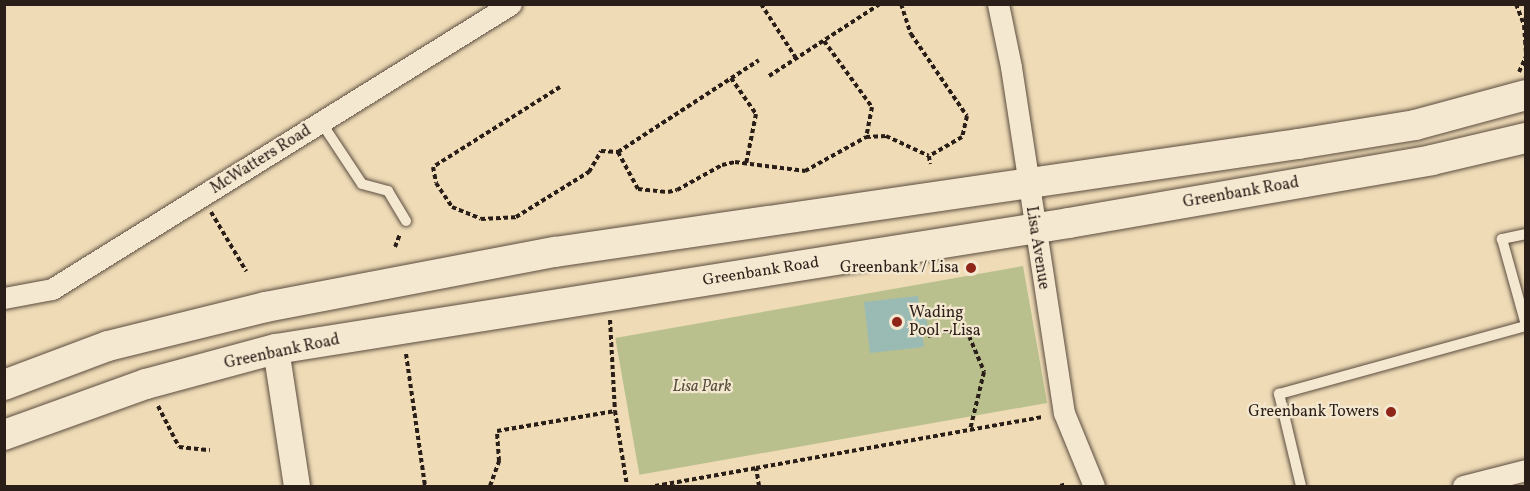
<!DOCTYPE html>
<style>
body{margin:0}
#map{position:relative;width:1530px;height:491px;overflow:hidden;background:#efdbb6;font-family:Vollkorn,serif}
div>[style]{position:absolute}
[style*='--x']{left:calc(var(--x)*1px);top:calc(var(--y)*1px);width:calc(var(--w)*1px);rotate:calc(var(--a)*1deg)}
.green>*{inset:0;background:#b9c08e;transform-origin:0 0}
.water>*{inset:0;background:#9abab4}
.path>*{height:4px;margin-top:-2px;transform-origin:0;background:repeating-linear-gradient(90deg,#2a1e18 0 4.5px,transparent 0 7.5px)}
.roads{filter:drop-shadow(0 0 2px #5b4d40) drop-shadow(0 0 2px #5b4d40)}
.service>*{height:10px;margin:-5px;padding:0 5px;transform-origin:5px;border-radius:5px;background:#f5e8d0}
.minor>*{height:21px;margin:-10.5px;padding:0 10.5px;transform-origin:10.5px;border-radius:10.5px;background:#f5e8d0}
.tertiary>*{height:26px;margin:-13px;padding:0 13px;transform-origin:13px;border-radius:13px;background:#f5e8d0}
.secondary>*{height:30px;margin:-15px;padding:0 15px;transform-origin:15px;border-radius:15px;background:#f5e8d0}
.dots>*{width:16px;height:16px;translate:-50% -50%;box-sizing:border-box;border:3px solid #f5e8d0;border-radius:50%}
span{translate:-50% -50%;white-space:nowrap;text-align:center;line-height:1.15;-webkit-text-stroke:4.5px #f5e8d0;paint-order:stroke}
.street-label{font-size:16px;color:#2a1e18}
.poi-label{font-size:16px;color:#2a1e18}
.right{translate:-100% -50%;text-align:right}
.left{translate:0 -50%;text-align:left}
.park-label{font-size:16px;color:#554f3b;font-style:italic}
.frame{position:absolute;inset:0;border:6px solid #2a1e18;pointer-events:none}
</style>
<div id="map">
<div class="green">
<i style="left:1023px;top:266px;width:139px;height:414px;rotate:80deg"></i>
</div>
<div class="water">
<i style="clip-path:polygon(918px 296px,920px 311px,926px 311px,928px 332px,922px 332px,924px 347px,870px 353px,864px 302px)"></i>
</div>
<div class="path">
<i style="--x:761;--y:4;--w:64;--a:57.1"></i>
<i style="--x:901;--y:4;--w:32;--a:72"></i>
<i style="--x:911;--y:34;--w:99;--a:55.7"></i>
<i style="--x:967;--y:116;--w:22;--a:103"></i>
<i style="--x:962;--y:137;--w:38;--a:150"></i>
<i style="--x:929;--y:156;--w:8;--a:83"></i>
<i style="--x:1516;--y:4;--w:22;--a:69"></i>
<i style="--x:1524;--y:25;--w:27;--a:86"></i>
<i style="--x:824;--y:41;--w:82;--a:54"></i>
<i style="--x:872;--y:107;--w:31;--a:101"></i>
<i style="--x:1519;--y:72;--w:17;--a:-66"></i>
<i style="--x:769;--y:76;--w:132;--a:-33"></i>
<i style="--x:731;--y:78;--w:44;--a:55.2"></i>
<i style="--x:756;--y:114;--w:51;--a:101.3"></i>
<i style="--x:560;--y:87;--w:150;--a:147.8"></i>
<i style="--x:433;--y:167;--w:16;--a:79"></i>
<i style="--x:436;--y:183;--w:29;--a:56"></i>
<i style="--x:452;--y:207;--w:31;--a:22"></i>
<i style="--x:481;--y:219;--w:35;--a:-3"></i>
<i style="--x:516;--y:217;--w:86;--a:-31.7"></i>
<i style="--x:589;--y:172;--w:24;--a:-60"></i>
<i style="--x:601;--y:151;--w:17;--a:3"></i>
<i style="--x:618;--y:152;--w:168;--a:-33.1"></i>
<i style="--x:618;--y:152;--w:42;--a:61.6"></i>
<i style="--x:638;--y:189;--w:30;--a:6"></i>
<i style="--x:668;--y:192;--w:9;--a:-13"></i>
<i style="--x:677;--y:190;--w:51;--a:-29.1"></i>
<i style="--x:722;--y:165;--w:13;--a:-13"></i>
<i style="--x:735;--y:162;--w:71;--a:7.3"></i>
<i style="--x:805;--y:171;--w:70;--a:-29.1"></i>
<i style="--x:866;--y:137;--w:20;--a:-3"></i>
<i style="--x:886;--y:136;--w:47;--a:24.9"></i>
<i style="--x:211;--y:212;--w:69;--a:59.3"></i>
<i style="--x:395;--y:247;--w:14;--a:-69"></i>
<i style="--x:610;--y:320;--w:91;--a:86.9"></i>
<i style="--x:615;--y:411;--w:76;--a:80.9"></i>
<i style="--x:928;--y:336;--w:20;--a:-15"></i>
<i style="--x:947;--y:331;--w:23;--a:13"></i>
<i style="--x:969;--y:336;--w:39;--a:67"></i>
<i style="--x:984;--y:372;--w:60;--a:103.6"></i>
<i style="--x:406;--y:354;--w:133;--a:81.8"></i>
<i style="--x:158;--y:406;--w:46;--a:62.9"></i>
<i style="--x:179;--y:447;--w:31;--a:6"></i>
<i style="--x:490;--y:486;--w:27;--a:-70"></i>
<i style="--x:499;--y:461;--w:30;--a:-94"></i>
<i style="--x:497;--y:431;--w:120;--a:-9.6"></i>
<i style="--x:655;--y:486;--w:103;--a:-10.1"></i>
<i style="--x:759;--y:486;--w:18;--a:-99"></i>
<i style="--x:756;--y:468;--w:290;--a:-10.1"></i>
<i style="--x:1060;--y:486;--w:7;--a:-16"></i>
</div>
<div class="roads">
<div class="service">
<i style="--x:321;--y:122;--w:74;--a:56.5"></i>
<i style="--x:362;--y:184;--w:27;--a:15"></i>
<i style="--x:388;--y:191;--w:35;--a:59"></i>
<i style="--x:1526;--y:234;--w:25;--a:168"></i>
<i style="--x:1502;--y:239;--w:89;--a:74.4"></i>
<i style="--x:1301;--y:486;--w:95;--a:-103.4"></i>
<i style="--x:1279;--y:394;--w:256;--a:-15.4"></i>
</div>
<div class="minor">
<i style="--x:998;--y:4;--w:64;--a:78.3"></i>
<i style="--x:1011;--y:67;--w:350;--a:81.3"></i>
<i style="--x:1064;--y:413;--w:79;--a:67.7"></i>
<i style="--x:4;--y:298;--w:49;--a:-10.6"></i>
<i style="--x:52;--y:289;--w:540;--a:-31.84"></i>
<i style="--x:1463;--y:486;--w:65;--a:-14.3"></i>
</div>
<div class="tertiary">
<i style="--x:276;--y:349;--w:139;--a:81.3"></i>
</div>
<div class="secondary">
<i style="--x:4;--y:385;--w:111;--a:-20.6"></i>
<i style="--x:108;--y:346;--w:163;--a:-13.9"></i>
<i style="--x:266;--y:307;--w:294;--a:-10.8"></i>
<i style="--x:555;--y:252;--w:751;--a:-8.27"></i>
<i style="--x:1298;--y:144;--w:119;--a:-9.2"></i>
<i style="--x:1415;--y:125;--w:115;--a:-15.1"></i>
<i style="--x:4;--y:435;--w:151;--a:-19.8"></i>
<i style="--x:146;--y:384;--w:135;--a:-15.1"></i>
<i style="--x:276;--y:349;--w:803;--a:-9.03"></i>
<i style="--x:1069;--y:223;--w:368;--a:-9.8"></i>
<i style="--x:1432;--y:160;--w:97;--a:-13.2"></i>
</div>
</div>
<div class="dots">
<i style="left:971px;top:268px;background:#8f2418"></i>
<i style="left:897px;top:322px;background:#8f2418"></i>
<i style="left:1391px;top:412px;background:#8f2418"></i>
</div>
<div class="street-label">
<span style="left:261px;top:160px;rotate:-32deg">McWatters Road</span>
<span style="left:1241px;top:193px;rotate:-10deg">Greenbank Road</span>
<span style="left:1037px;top:248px;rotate:81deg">Lisa Avenue</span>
<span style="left:761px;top:272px;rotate:-9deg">Greenbank Road</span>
<span style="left:282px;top:352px;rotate:-12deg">Greenbank Road</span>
</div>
<div class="poi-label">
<span class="right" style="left:959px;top:268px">Greenbank / Lisa</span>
<span class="left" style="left:909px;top:322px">Wading<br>Pool - Lisa</span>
<span class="right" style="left:1379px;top:412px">Greenbank Towers</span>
</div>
<div class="park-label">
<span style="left:702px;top:387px">Lisa Park</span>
</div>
<div class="frame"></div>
</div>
